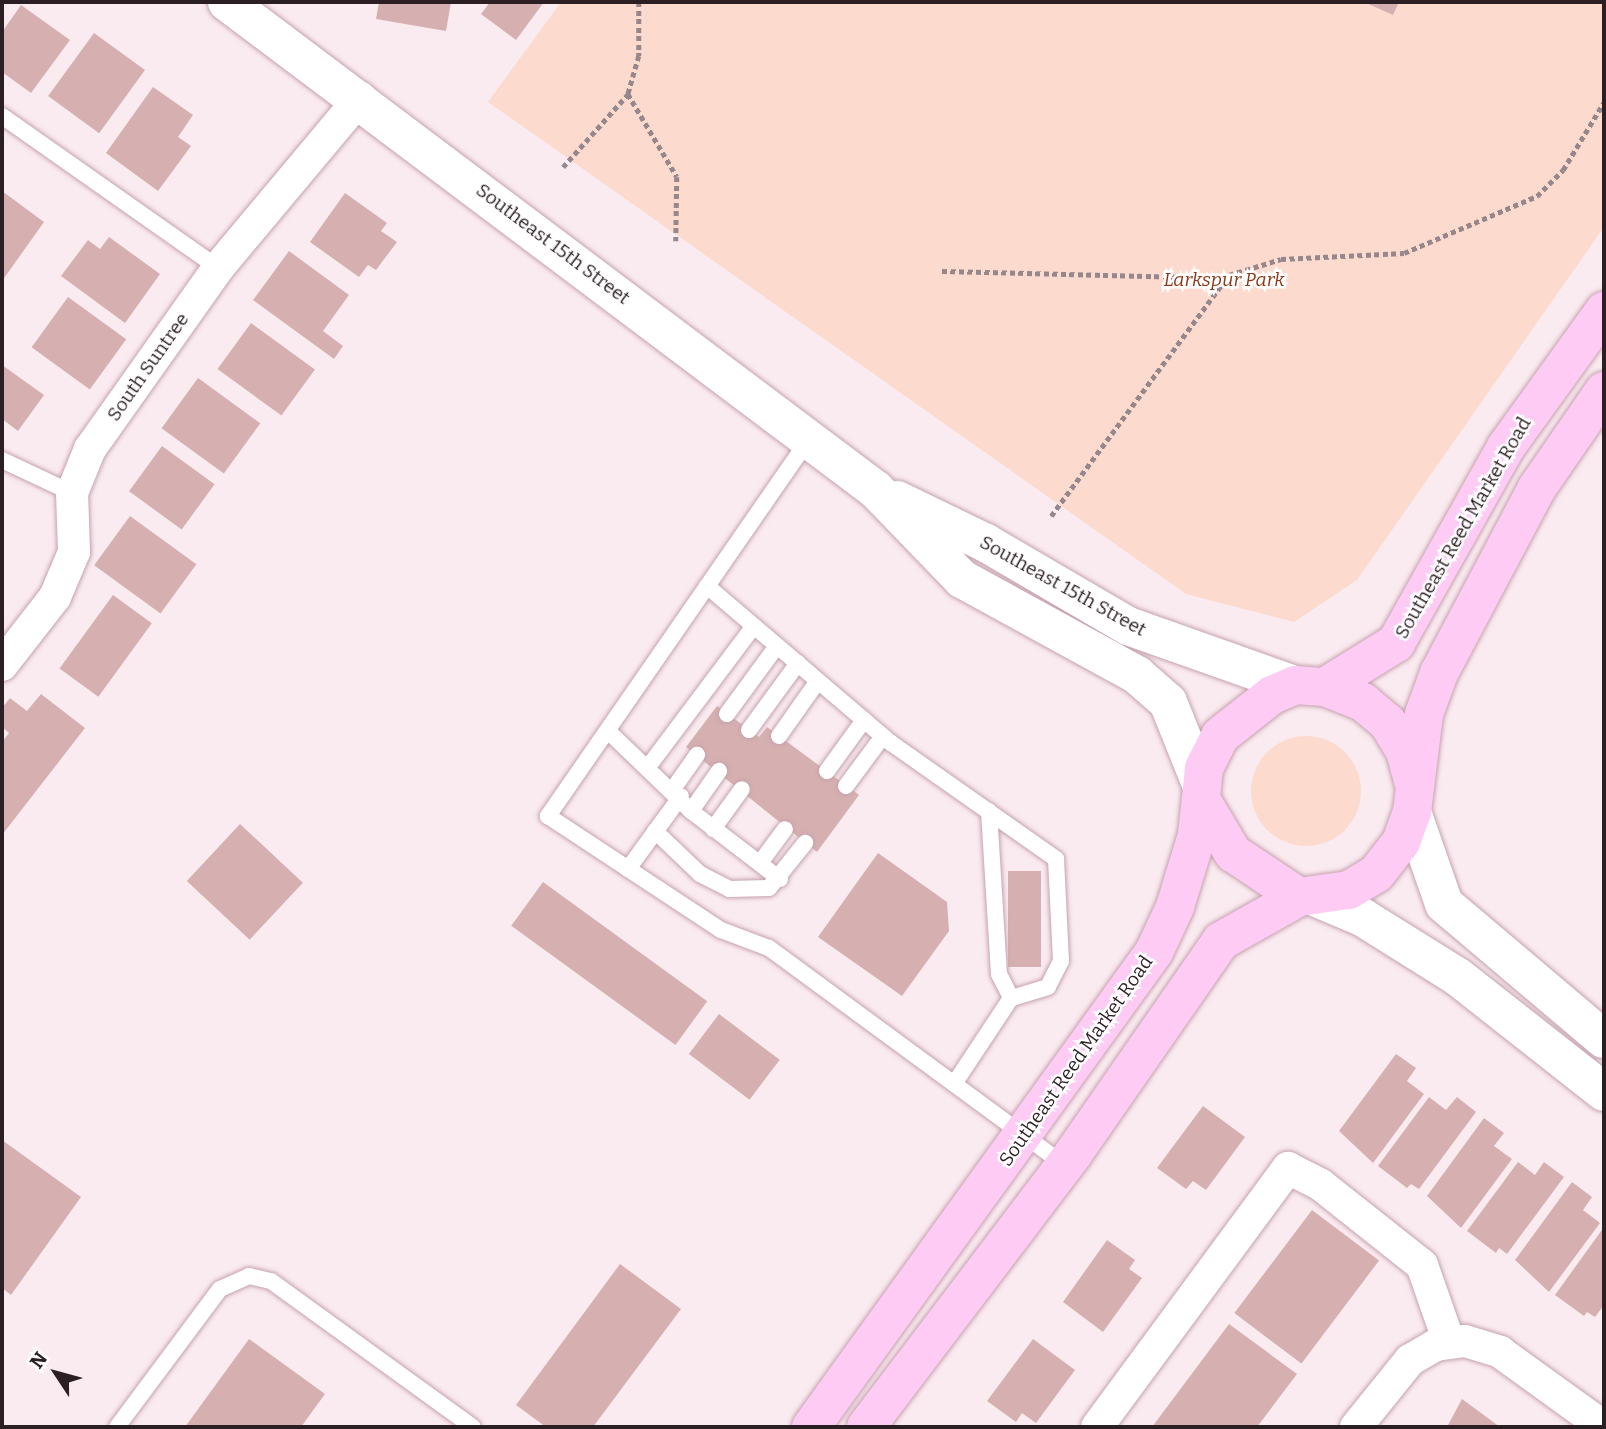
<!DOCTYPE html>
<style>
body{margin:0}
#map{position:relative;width:1606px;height:1429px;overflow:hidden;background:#faebf0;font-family:Bitter,serif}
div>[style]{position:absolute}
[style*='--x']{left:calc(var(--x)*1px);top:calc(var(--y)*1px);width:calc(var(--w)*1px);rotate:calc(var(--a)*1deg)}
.green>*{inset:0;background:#fcdace}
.round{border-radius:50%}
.building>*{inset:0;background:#d6b0b0;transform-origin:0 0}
.path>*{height:4.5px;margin-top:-2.25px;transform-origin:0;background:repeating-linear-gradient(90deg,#95878c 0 5px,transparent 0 8.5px)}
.roads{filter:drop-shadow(0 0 2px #c6a2ae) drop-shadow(0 0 2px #c6a2ae)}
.service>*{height:16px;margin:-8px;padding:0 8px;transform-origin:8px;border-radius:8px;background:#fff}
.minor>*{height:32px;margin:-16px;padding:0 16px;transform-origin:16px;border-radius:16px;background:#fff}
.secondary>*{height:38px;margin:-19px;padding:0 19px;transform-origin:19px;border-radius:19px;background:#fff}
.primary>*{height:38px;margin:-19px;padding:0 19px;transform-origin:19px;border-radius:19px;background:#fecbf5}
span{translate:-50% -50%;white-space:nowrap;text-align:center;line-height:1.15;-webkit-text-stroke:5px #fff;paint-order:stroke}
.street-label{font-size:19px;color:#2c1f24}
.park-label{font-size:19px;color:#8b3918;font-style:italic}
.frame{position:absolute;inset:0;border:4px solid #2c1f24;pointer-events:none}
.north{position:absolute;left:21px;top:1338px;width:70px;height:70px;-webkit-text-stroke:5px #fff;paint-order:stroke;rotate:306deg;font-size:19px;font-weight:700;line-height:28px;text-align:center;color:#2c1f24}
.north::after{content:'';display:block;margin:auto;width:24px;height:32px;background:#2c1f24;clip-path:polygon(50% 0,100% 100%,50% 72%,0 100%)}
</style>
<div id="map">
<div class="green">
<i style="clip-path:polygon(561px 2px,1604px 2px,1604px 227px,1357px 580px,1294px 622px,1186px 594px,488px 102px)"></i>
<i class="round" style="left:1251px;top:736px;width:110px;height:110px"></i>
</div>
<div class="building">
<i style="clip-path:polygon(379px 2px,451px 2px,446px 31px,376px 19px)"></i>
<i style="clip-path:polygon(490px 2px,544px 2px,516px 40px,481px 14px)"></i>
<i style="clip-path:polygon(1364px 2px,1399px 2px,1393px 15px)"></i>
<i style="clip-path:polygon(21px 5px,70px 40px,31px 93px,2px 72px,2px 32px)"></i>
<i style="left:94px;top:33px;width:63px;height:78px;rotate:36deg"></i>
<i style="clip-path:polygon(153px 87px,193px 115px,178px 137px,191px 146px,158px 191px,106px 153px)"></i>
<i style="clip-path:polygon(2px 191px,44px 222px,2px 281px)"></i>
<i style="clip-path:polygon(345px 193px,387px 223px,381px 231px,397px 242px,376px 270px,368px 265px,359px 277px,310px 242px)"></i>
<i style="clip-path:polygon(109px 237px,160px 274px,125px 323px,61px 276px,88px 240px,100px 249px)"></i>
<i style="clip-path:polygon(289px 251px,349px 295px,323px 331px,343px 346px,334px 359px,253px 300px)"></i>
<i style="left:68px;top:297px;width:72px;height:62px;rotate:36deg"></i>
<i style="left:251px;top:323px;width:79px;height:57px;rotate:36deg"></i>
<i style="clip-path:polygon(2px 365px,44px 395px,18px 431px,2px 419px)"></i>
<i style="left:198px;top:378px;width:77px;height:62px;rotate:36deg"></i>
<i style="left:162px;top:446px;width:65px;height:56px;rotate:36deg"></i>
<i style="left:130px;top:516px;width:82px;height:61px;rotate:36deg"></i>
<i style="left:113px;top:595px;width:48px;height:91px;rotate:36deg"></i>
<i style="clip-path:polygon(41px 694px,85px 728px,2px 835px,2px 742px,9px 733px,2px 727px,2px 708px,10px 698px,27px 711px)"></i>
<i style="clip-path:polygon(717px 706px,759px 737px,767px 727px,859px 795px,817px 852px,686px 747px)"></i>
<i style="left:240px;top:824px;width:86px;height:78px;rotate:43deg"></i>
<i style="clip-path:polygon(878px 853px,947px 902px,949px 931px,902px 996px,818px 937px)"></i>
<i style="left:1008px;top:871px;width:33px;height:96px"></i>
<i style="left:543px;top:882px;width:203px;height:54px;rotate:36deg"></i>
<i style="left:719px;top:1014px;width:76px;height:50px;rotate:37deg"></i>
<i style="clip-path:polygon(1396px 1054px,1416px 1068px,1407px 1081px,1424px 1094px,1373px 1163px,1339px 1131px)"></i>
<i style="clip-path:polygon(1429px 1097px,1446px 1110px,1457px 1097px,1476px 1112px,1419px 1189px,1411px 1184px,1407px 1188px,1378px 1166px)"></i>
<i style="clip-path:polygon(1203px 1106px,1245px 1137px,1206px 1190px,1193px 1181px,1186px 1189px,1157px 1168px)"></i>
<i style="clip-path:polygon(1484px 1118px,1504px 1133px,1494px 1146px,1512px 1159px,1461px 1228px,1427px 1196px)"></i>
<i style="clip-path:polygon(2px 1140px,81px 1197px,11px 1295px,2px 1288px)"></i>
<i style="clip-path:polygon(1518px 1162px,1535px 1175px,1544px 1162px,1564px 1177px,1507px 1254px,1499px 1248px,1496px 1253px,1467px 1231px)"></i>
<i style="clip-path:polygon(1572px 1182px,1592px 1197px,1583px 1210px,1600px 1223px,1549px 1292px,1515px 1260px)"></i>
<i style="left:1312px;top:1210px;width:84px;height:129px;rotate:37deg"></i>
<i style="clip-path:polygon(1604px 1227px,1604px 1305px,1595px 1317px,1587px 1312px,1584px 1316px,1555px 1295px)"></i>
<i style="clip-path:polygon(1107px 1240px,1135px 1260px,1129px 1269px,1142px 1278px,1103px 1332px,1063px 1302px)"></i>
<i style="clip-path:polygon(620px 1264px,681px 1309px,593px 1427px,546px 1427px,516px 1405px)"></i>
<i style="clip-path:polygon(1229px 1324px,1297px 1374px,1257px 1427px,1152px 1427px)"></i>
<i style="clip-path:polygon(249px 1339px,325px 1394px,301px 1427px,185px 1427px)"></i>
<i style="clip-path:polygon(1033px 1339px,1075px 1370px,1036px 1423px,1022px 1413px,1016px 1422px,987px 1401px)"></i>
<i style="clip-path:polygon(1462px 1399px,1500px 1427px,1447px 1427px)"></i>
</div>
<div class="path">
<i style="--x:639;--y:2;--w:54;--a:90"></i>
<i style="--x:639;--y:56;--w:40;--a:106"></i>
<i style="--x:628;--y:94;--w:96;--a:59.4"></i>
<i style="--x:677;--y:177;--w:64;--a:90.9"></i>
<i style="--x:563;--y:167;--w:98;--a:-48.3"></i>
<i style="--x:942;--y:271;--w:284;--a:1.4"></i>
<i style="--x:1051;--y:516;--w:300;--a:-53.6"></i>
<i style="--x:1229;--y:275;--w:54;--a:-17.1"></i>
<i style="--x:1281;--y:259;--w:123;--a:-2.8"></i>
<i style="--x:1404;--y:253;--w:145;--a:-23.2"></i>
<i style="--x:1537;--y:196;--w:37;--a:-45"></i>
<i style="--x:1563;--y:170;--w:79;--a:-58.9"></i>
</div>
<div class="roads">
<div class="service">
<i style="--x:2;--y:116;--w:264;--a:35.1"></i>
<i style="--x:809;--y:439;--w:459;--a:124.7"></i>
<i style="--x:548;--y:816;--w:207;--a:33.4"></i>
<i style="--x:721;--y:930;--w:51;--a:20.6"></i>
<i style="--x:769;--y:948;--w:366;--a:36.3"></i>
<i style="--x:2;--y:460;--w:77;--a:25.2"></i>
<i style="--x:707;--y:586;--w:242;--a:40.5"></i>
<i style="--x:891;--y:743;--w:202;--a:35.1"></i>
<i style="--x:1056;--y:859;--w:102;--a:87.2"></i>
<i style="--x:1061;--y:961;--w:29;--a:117"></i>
<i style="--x:1048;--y:987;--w:39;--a:163"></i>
<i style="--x:1011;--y:998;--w:103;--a:123.5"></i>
<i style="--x:727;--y:714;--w:84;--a:-53.7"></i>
<i style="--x:749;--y:730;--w:83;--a:-53.8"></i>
<i style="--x:608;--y:731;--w:115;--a:43.9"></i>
<i style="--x:691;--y:811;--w:112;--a:37.4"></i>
<i style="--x:779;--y:736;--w:67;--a:-54.7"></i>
<i style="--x:648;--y:767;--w:176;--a:-53.1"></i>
<i style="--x:827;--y:771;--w:63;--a:-54"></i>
<i style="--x:846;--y:786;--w:62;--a:-53.5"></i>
<i style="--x:673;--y:789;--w:42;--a:-54.8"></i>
<i style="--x:691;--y:811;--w:49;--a:-55"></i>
<i style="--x:989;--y:811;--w:163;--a:86.5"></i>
<i style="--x:999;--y:974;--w:27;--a:63"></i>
<i style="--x:713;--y:829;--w:49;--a:-54.1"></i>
<i style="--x:655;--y:831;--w:62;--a:43.7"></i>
<i style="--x:700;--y:874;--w:33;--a:27"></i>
<i style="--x:729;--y:889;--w:40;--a:-1.4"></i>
<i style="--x:769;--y:888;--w:58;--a:-51.3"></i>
<i style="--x:760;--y:863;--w:42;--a:-53.7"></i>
<i style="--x:628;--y:869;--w:90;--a:-54"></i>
<i style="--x:117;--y:1427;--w:172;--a:-53.3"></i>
<i style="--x:220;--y:1289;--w:32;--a:-24"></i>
<i style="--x:249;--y:1276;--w:23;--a:13"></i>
<i style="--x:271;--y:1281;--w:249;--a:35.9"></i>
</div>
<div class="minor">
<i style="--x:2;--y:665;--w:86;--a:-52.1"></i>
<i style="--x:55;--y:597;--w:49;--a:-67.1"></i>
<i style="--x:74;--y:552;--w:59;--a:-91.9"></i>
<i style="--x:72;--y:493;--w:48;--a:-67.8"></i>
<i style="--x:90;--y:449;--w:222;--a:-54.7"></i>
<i style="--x:218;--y:268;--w:222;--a:-50.1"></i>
<i style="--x:1097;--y:1427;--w:322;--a:-53.6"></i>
<i style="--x:1288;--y:1168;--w:37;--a:27"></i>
<i style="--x:1321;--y:1185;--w:129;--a:38.4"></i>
<i style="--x:1422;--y:1265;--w:82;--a:70.7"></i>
<i style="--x:1356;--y:1427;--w:86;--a:-51.1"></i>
<i style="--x:1410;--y:1360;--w:30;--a:-30"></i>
<i style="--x:1436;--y:1345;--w:29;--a:-8"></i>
<i style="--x:1465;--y:1341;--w:37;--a:17"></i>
<i style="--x:1500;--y:1352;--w:128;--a:35.8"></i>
</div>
<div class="secondary">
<i style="--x:227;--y:2;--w:812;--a:36.94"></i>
<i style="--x:876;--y:490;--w:124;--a:46"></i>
<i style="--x:962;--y:579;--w:200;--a:28.7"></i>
<i style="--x:1137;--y:675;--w:41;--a:41.1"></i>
<i style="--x:1168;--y:702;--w:88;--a:68.1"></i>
<i style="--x:897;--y:500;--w:99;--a:25.8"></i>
<i style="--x:986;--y:543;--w:164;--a:30.3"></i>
<i style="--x:1128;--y:626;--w:177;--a:19.5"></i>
<i style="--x:1412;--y:812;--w:97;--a:70.8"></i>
<i style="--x:1444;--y:904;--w:209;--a:40.2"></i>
<i style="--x:1319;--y:899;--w:47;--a:22.7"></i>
<i style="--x:1362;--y:917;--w:113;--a:32"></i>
<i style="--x:1458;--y:977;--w:186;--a:38.2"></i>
</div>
<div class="primary">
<i style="--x:1325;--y:687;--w:84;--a:-31.8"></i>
<i style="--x:1396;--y:643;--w:225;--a:-60.7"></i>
<i style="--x:1506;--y:447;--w:168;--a:-54.2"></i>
<i style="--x:1202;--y:801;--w:61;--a:59.2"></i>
<i style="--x:1233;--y:853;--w:79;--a:33.7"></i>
<i style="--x:1299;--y:897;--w:50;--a:-8"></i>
<i style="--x:1349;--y:890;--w:31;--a:-31"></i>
<i style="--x:1376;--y:874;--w:41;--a:-52"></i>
<i style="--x:1401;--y:842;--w:32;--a:-70"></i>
<i style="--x:1412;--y:812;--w:99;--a:-83"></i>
<i style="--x:1424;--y:714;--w:44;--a:-69.9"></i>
<i style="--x:1439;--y:673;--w:209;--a:-62.1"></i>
<i style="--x:1537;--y:488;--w:118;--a:-55.4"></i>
<i style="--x:811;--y:1427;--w:586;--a:-54.17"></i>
<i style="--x:1154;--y:952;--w:50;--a:-65"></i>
<i style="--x:1175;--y:907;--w:75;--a:-73"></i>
<i style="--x:1197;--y:835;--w:67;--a:-84"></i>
<i style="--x:1204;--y:768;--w:36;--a:-63"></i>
<i style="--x:1220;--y:736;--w:66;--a:-38.3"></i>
<i style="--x:1272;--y:695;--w:25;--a:-23"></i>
<i style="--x:1295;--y:685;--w:30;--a:4"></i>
<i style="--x:1325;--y:687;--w:41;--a:21.5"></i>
<i style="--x:1363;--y:702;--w:33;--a:40"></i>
<i style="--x:1388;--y:723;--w:33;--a:59"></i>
<i style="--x:1405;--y:751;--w:31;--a:75"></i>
<i style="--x:866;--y:1427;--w:343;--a:-52.8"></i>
<i style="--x:1073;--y:1154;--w:259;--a:-55.2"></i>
<i style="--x:1221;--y:941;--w:90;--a:-29.4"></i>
</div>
</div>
<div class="street-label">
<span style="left:553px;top:244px;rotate:37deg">Southeast 15th Street</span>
<span style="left:148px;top:367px;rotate:-55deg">South Suntree</span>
<span style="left:1463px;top:528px;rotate:-60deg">Southeast Reed Market Road</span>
<span style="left:1063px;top:586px;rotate:29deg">Southeast 15th Street</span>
<span style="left:1076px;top:1061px;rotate:-55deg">Southeast Reed Market Road</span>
</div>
<div class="park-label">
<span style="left:1224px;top:280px">Larkspur Park</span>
</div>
<div class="frame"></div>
<div class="north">N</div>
</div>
